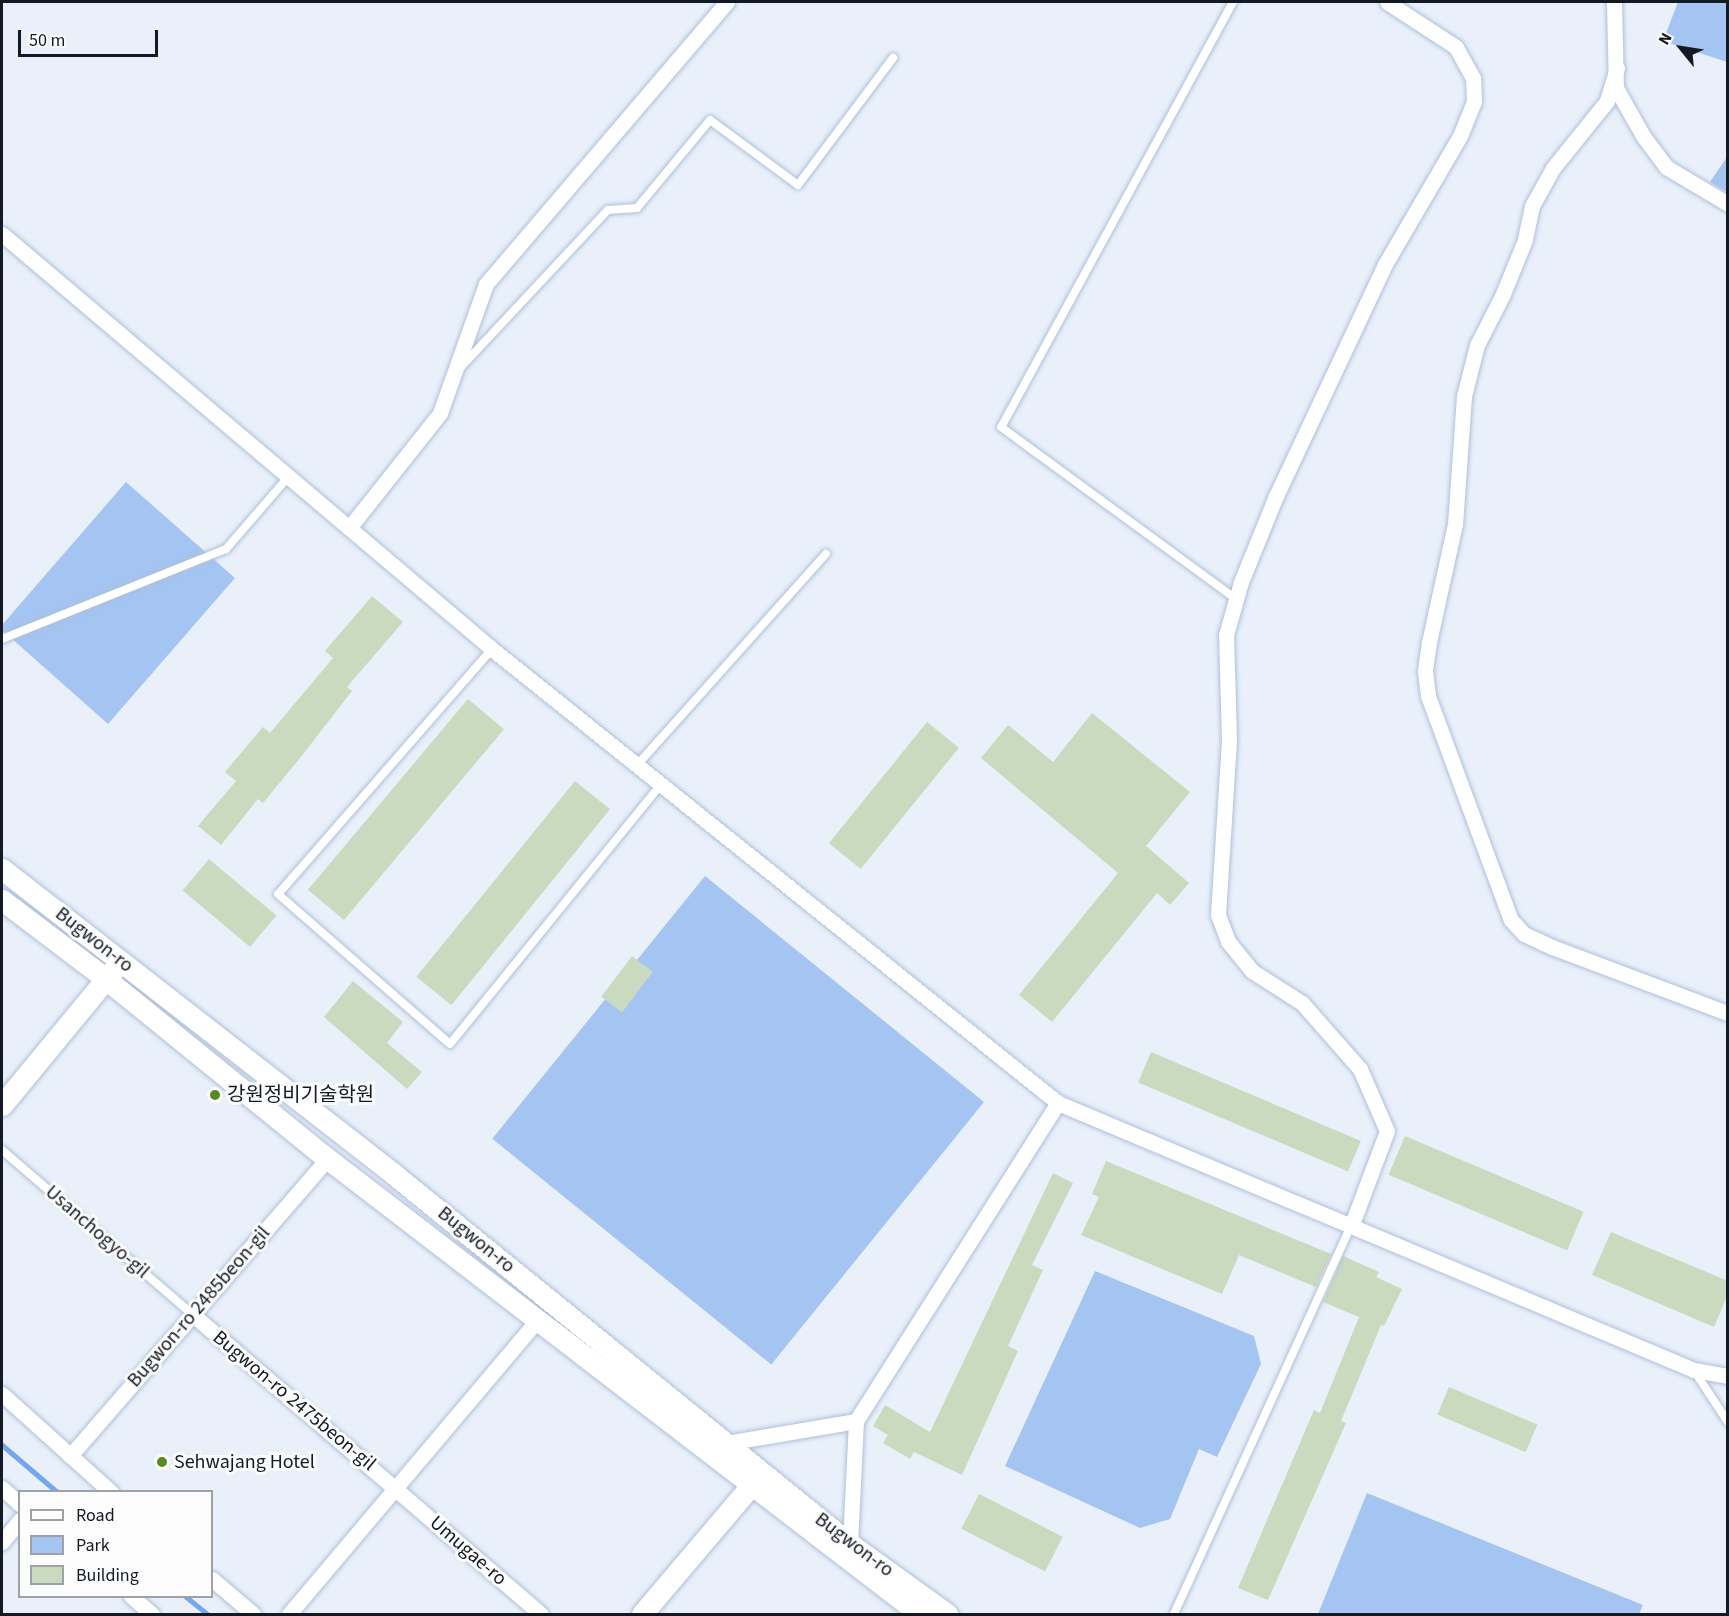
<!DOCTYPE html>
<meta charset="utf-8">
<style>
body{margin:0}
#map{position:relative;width:1729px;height:1616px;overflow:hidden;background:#e9f0fa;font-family:"Source Sans 3","Noto Sans KR",sans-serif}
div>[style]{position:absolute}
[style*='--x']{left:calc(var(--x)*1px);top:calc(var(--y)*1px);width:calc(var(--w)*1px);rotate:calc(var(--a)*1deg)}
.green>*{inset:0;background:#a4c4f2;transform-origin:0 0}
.stream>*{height:5px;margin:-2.5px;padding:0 2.5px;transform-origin:2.5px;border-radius:2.5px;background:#75a7ee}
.building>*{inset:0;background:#cadabf;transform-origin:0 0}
.roads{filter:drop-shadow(0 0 2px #afc0d9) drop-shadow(0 0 2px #afc0d9)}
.lane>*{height:8px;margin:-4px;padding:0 4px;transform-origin:4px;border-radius:4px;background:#fff}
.street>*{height:15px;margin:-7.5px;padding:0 7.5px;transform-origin:7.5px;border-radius:7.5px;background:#fff}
.secondary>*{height:21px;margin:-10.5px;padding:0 10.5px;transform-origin:10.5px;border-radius:10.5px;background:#fff}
.dots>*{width:16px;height:16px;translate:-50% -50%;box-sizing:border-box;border:3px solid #fcfcfc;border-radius:50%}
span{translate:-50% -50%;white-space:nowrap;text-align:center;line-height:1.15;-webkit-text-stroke:6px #fcfcfc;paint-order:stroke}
.street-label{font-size:20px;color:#141a23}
.poi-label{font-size:20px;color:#141a23}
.left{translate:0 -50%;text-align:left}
.frame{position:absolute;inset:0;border:3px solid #141a23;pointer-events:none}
.legend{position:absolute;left:18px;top:1490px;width:195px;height:108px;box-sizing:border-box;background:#fcfcfc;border:2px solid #9fa2a5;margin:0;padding:8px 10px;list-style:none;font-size:18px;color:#141a23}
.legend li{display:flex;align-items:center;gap:12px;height:30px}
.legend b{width:30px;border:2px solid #9fa2a5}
.north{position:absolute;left:1651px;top:18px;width:60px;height:60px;-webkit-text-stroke:4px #fcfcfc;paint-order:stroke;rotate:300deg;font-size:16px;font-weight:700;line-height:24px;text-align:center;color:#141a23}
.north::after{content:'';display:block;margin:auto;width:21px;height:27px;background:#141a23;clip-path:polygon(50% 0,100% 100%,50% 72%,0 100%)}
.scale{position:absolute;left:18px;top:30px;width:140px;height:27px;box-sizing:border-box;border:3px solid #141a23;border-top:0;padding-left:8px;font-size:18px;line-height:21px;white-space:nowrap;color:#141a23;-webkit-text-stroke:4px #fcfcfc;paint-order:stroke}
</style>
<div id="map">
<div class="green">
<i style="clip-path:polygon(1678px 2px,1727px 2px,1727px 62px,1663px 41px)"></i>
<i style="clip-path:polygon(1727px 157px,1727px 192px,1710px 182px)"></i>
<i style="clip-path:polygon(126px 482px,235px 578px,108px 724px,2px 630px,2px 625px)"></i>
<i style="left:705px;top:876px;width:359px;height:338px;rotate:39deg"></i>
<i style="clip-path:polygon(1095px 1271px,1254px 1336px,1261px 1364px,1217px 1457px,1199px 1449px,1170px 1519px,1140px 1528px,1005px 1466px)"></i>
<i style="clip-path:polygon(1367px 1493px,1643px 1605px,1639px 1614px,1318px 1614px)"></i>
</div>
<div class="stream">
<i style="--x:2;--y:1445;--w:72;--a:40.5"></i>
<i style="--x:185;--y:1596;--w:28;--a:39"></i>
</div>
<div class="building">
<i style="clip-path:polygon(372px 596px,403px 622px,347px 687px,352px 691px,300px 758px,263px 803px,258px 799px,221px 845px,198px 826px,236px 781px,225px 772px,263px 727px,270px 733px,333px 658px,325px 651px)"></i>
<i style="left:468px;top:699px;width:47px;height:249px;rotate:40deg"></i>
<i style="clip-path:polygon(1092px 713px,1190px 792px,1146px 846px,1189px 883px,1170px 905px,1157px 893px,1052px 1022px,1019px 995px,1118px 873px,981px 758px,1008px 725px,1053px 762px)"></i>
<i style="left:927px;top:722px;width:41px;height:156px;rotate:39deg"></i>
<i style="left:575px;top:781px;width:45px;height:252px;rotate:39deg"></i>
<i style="left:209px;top:859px;width:88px;height:41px;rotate:40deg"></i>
<i style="left:632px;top:956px;width:26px;height:51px;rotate:37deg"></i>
<i style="clip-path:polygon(353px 981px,403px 1022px,387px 1043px,422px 1072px,407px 1089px,324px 1017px)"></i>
<i style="left:1151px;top:1052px;width:228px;height:33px;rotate:23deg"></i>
<i style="left:1405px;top:1136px;width:194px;height:42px;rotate:23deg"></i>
<i style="clip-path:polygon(1106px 1161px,1331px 1254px,1316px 1287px,1239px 1255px,1222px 1294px,1081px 1235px,1099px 1197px,1092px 1194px)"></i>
<i style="clip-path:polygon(1053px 1173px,1073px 1183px,1032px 1265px,1043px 1270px,1008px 1346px,1018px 1351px,962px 1475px,914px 1452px,910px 1459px,883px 1443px,888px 1435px,873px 1426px,885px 1405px,930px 1432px)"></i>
<i style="clip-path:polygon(1611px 1232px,1728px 1281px,1728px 1294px,1714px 1327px,1592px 1275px)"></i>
<i style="clip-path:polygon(1343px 1256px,1379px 1272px,1376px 1277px,1402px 1289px,1384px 1326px,1381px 1325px,1341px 1421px,1346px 1423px,1268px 1600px,1238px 1588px,1314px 1410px,1320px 1413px,1359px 1317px,1323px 1302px)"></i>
<i style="left:1449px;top:1387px;width:96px;height:30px;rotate:23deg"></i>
<i style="left:979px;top:1494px;width:94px;height:39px;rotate:27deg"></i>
</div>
<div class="roads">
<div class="lane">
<i style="--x:1233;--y:2;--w:484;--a:118.6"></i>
<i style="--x:1001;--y:427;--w:291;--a:36.2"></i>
<i style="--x:461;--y:367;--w:215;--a:-46.9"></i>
<i style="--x:608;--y:210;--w:29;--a:-4"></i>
<i style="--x:637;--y:208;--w:114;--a:-50.3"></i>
<i style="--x:710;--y:120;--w:109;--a:36.5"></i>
<i style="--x:798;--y:185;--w:159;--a:-53.2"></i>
<i style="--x:2;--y:639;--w:241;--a:-21.9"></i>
<i style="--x:226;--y:549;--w:96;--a:-49.2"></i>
<i style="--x:492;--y:649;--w:325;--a:131.1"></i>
<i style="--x:278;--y:894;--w:228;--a:41.1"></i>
<i style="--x:450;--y:1044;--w:335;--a:-50.9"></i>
<i style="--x:638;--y:764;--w:282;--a:-48.2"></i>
<i style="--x:2;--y:1150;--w:251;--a:40.8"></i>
<i style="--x:1695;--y:1372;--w:60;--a:56.6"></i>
<i style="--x:1174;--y:1614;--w:427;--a:-65.5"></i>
</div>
<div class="street">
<i style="--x:1614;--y:2;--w:86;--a:88.7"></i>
<i style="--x:1616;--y:88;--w:55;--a:60.6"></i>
<i style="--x:1643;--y:136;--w:39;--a:53"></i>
<i style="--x:1666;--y:167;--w:72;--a:30.8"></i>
<i style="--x:1617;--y:68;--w:34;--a:107"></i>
<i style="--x:1607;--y:101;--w:86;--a:128.9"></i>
<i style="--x:1553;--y:168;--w:43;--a:118.9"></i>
<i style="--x:1532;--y:206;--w:35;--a:102"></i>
<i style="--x:1525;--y:240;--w:58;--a:112.2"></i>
<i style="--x:1503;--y:294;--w:57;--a:117"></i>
<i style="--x:1477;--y:345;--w:53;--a:104.3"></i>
<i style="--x:1464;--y:396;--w:128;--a:94"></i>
<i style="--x:1455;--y:524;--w:121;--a:102.4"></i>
<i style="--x:1429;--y:642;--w:29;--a:98"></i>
<i style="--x:1425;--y:671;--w:25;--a:83"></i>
<i style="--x:1428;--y:696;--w:239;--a:69.7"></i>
<i style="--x:1511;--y:920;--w:19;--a:47"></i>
<i style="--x:1524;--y:934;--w:31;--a:25"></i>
<i style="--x:1552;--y:947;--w:188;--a:20.6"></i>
<i style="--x:2;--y:234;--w:642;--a:40.26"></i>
<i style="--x:492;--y:649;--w:726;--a:38.73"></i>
<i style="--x:1058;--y:1103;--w:690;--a:22.77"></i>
<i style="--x:1694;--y:1370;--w:35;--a:10"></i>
<i style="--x:349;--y:528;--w:147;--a:-51.6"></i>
<i style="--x:440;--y:413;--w:137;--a:-70.4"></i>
<i style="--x:486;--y:284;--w:371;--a:-49.5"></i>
<i style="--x:1352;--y:1224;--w:99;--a:-69.4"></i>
<i style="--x:1387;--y:1131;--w:68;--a:-113.5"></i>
<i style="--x:1360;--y:1069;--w:88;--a:-131.3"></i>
<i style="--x:1302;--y:1003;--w:59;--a:-147.4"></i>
<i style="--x:1252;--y:971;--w:38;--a:-129"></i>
<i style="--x:1228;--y:941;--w:28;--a:-111"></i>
<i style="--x:1218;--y:915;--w:175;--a:-86.4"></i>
<i style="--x:1229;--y:740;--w:105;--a:-91.6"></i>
<i style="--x:1226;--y:635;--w:55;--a:-74.2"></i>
<i style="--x:1241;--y:582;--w:93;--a:-67.9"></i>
<i style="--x:1276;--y:496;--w:254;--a:-64.8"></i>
<i style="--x:1384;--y:266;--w:151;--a:-59.7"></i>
<i style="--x:1460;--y:136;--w:37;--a:-68"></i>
<i style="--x:1474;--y:102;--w:24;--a:-92"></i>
<i style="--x:1473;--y:78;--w:35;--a:-119"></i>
<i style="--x:1456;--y:47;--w:82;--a:-146.9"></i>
<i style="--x:192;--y:1314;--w:460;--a:40.7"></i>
<i style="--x:2;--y:1394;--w:147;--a:42"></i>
<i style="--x:726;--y:1443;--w:132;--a:-9.6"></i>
<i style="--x:70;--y:1456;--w:394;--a:-49.1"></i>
<i style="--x:2;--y:1488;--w:24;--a:42"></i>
<i style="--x:2;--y:1542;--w:28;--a:-51"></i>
<i style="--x:850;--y:1544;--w:123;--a:-87.2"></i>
<i style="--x:856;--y:1421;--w:377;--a:-57.6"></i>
<i style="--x:212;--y:1579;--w:54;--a:40.5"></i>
<i style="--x:131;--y:1596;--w:28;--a:41"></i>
<i style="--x:289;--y:1614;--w:386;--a:-49.8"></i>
</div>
<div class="secondary">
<i style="--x:2;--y:869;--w:499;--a:37.9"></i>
<i style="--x:396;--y:1176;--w:584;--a:39.03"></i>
<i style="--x:850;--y:1544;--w:120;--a:35.8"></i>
<i style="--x:2;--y:900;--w:131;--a:37.2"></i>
<i style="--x:106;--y:979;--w:269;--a:39.1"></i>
<i style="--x:315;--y:1149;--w:763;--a:37.55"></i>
<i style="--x:2;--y:1105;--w:178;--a:-50.5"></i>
<i style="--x:642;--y:1614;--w:182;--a:-49.7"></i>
</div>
</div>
<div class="dots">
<i style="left:215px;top:1095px;background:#568a22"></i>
<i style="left:162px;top:1462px;background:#568a22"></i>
</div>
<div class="street-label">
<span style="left:94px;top:940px;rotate:38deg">Bugwon-ro</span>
<span style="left:97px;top:1232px;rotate:41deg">Usanchogyo-gil</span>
<span style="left:476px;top:1240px;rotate:39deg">Bugwon-ro</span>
<span style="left:199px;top:1307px;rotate:-49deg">Bugwon-ro 2485beon-gil</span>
<span style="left:294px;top:1401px;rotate:40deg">Bugwon-ro 2475beon-gil</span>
<span style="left:854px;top:1545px;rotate:37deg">Bugwon-ro</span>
<span style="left:468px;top:1551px;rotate:41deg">Umugae-ro</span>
</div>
<div class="poi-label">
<span class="left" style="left:227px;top:1095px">강원정비기술학원</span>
<span class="left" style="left:174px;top:1462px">Sehwajang Hotel</span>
</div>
<div class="frame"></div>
<ul class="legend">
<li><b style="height:8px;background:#fff"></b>Road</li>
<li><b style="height:16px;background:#a4c4f2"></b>Park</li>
<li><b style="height:16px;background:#cadabf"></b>Building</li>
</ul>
<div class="north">N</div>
<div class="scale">50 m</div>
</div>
